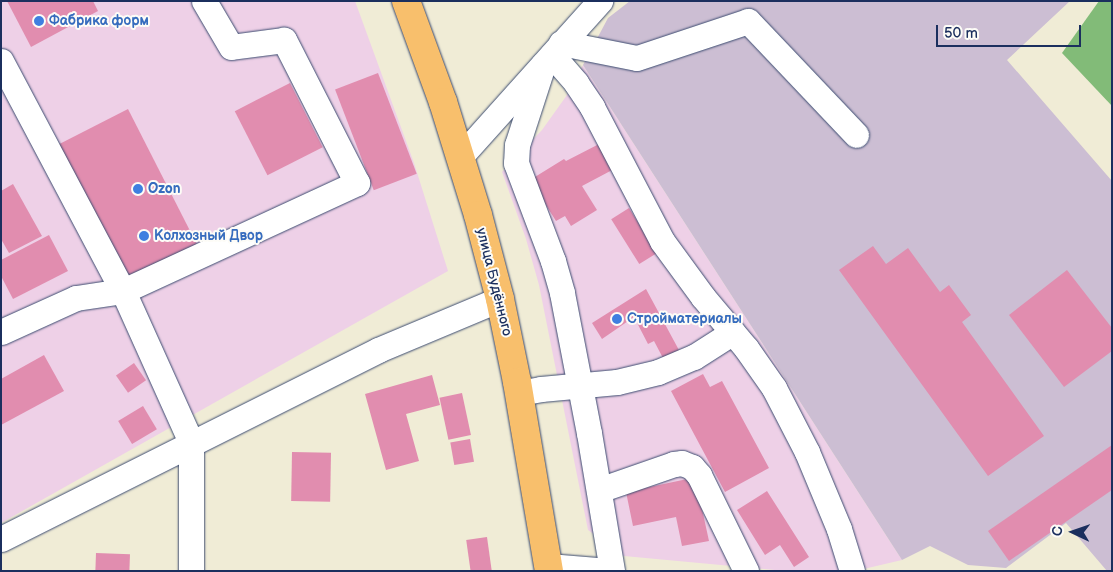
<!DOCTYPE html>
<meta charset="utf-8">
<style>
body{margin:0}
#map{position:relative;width:1113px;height:572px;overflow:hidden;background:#f0ecd6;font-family:"Balsamiq Sans",sans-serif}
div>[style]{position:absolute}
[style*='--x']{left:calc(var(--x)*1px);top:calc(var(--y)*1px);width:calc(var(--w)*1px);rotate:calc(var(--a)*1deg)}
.built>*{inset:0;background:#eed0e7}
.industrial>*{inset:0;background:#ccbed3}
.forest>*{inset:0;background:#82bb78}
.building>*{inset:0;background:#e18daf;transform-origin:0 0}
.roads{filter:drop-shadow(0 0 1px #3b4b70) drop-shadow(0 0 1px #3b4b70)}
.minor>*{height:25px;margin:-12.5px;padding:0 12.5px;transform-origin:12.5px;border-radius:12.5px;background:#fff}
.major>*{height:28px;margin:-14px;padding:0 14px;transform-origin:14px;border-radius:14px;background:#f8bf6c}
.dots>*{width:14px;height:14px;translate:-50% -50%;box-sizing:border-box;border:2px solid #fdfcf7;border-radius:50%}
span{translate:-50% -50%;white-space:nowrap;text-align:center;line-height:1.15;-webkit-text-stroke:4px #fdfcf7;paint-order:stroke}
.shop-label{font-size:14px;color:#366cbe;font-weight:700}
.left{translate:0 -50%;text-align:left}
.street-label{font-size:14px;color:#1b2f5e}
.frame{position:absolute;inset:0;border:2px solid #1b2f5e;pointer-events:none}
.north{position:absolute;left:1048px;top:507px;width:50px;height:50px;-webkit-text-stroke:4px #fdfcf7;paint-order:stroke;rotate:273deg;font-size:14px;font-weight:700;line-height:20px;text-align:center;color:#1b2f5e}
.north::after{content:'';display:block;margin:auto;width:18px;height:22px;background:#1b2f5e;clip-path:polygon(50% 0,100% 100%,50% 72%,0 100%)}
.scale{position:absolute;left:936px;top:25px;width:145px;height:22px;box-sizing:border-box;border:2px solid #1b2f5e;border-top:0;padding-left:6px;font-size:15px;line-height:18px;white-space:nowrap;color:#1b2f5e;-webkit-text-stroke:4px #fdfcf7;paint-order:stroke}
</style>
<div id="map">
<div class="built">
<i style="clip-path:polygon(1px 1px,355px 1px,414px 163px,448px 271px,1px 523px)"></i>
<i style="clip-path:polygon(583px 65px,902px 560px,855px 571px,785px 571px,624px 556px,588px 530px,539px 285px,526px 239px,502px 172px,542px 130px,567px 95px)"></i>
</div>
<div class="industrial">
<i style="clip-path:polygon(630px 1px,1070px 1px,1007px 60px,1112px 181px,1112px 571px,1107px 571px,1066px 523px,1006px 568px,968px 565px,930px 546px,902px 560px,583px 65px,608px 18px)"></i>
</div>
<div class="forest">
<i style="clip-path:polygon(1099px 1px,1112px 1px,1112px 106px,1062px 53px)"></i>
</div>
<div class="building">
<i style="clip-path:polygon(7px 1px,93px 1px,98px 11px,31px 47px)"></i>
<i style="left:378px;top:73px;width:108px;height:46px;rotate:69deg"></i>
<i style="left:290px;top:83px;width:72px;height:62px;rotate:63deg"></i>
<i style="left:128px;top:109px;width:157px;height:83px;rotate:63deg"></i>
<i style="clip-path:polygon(603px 142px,616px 168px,582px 186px,597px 210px,571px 226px,565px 216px,556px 221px,530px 180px,564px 159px,566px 161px)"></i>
<i style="clip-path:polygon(13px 184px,42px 236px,9px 253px,1px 239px,1px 191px)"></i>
<i style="left:629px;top:208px;width:53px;height:21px;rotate:58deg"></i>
<i style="clip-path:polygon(49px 235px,68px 271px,13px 299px,1px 276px,1px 260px)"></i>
<i style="clip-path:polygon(873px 246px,886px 264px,908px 248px,940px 292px,949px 285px,971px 315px,962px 322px,1044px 436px,988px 476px,839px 270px)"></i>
<i style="clip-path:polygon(1067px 270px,1112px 328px,1112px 351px,1064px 387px,1009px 315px)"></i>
<i style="clip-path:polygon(646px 289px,680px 352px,664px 360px,654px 341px,648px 344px,634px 317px,602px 339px,592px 323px)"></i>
<i style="clip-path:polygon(44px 355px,64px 391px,1px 425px,1px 379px)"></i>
<i style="left:134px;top:363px;width:21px;height:22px;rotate:55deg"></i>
<i style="clip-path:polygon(703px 374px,710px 387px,722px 381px,769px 468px,725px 492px,671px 391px)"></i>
<i style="clip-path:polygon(432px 375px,440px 405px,406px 414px,419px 461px,386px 470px,365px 394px)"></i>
<i style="left:462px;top:393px;width:43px;height:23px;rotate:78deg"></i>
<i style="left:143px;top:406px;width:27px;height:29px;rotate:59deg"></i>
<i style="left:470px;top:439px;width:23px;height:20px;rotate:80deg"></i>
<i style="clip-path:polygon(1112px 445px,1112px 490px,1009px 561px,988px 531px)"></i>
<i style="left:292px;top:452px;width:39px;height:49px;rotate:1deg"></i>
<i style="clip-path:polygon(692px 478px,699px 495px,709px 541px,682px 546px,676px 517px,633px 526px,626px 492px)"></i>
<i style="clip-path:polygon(767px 491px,809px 557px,794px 567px,780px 545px,765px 555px,737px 510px)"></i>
<i style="left:487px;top:537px;width:34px;height:21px;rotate:82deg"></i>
<i style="left:96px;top:553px;width:34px;height:18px;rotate:2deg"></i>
</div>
<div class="roads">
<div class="minor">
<i style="--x:561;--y:43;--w:77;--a:11.2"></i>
<i style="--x:637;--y:58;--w:117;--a:-18.4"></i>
<i style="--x:748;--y:21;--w:157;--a:46.5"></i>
<i style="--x:552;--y:55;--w:37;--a:49"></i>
<i style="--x:576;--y:83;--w:29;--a:56"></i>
<i style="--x:592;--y:107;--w:151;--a:62.4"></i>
<i style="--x:662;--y:241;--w:69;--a:53.8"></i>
<i style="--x:703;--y:297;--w:67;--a:49.9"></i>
<i style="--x:746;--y:348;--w:49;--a:55"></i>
<i style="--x:774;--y:388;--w:72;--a:62.7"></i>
<i style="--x:807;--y:452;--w:83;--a:67.4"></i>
<i style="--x:839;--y:529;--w:44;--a:72.8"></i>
<i style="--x:1;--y:61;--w:260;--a:62.1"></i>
<i style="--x:123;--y:291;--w:166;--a:65.8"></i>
<i style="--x:191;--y:442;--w:129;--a:90"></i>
<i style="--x:543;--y:65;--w:84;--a:108"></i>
<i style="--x:517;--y:145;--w:18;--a:93"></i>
<i style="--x:516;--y:163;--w:105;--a:69.3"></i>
<i style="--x:553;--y:261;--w:33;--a:74"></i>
<i style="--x:562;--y:293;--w:143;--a:79.1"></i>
<i style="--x:589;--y:433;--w:140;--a:80.5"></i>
<i style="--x:460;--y:157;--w:210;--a:-48.1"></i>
<i style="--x:1;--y:332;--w:82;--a:-24.4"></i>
<i style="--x:76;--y:298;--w:48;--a:-8.5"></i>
<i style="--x:123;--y:291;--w:258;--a:-24.8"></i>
<i style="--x:357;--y:183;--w:161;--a:-117"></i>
<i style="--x:284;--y:40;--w:53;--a:172.5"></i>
<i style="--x:231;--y:47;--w:53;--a:-120.4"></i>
<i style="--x:519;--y:393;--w:22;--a:-10"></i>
<i style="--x:541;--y:389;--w:76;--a:-5.3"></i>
<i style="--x:617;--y:382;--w:42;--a:-13.7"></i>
<i style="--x:658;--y:372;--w:39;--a:-23"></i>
<i style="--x:694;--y:357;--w:46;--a:-32.7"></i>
<i style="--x:599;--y:490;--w:79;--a:-19.1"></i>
<i style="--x:674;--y:464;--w:8;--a:-7"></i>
<i style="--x:682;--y:463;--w:11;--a:22"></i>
<i style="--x:692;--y:467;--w:11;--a:49"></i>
<i style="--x:699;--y:475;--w:107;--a:63.9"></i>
<i style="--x:1;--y:539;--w:422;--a:-26.6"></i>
<i style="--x:378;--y:350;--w:132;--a:-22.7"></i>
<i style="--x:548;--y:566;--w:61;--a:4.7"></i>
</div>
<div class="major">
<i style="--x:406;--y:1;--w:108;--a:69.9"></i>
<i style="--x:443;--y:102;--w:118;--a:72.8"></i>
<i style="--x:478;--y:215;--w:87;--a:75.3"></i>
<i style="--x:500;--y:299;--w:85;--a:78.4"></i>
<i style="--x:517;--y:382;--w:192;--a:80.4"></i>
</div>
</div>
<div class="dots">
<i style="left:39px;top:21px;background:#3f7fe0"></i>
<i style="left:138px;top:189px;background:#3f7fe0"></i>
<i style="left:144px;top:236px;background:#3f7fe0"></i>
<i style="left:617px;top:319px;background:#3f7fe0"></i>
</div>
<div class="shop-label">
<span class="left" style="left:49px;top:21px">Фабрика форм</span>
<span class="left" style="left:148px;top:189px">Ozon</span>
<span class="left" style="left:154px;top:236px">Колхозный Двор</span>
<span class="left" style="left:627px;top:319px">Стройматериалы</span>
</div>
<div class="street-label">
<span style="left:494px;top:282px;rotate:76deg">улица Будённого</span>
</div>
<div class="frame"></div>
<div class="north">С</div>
<div class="scale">50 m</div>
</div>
